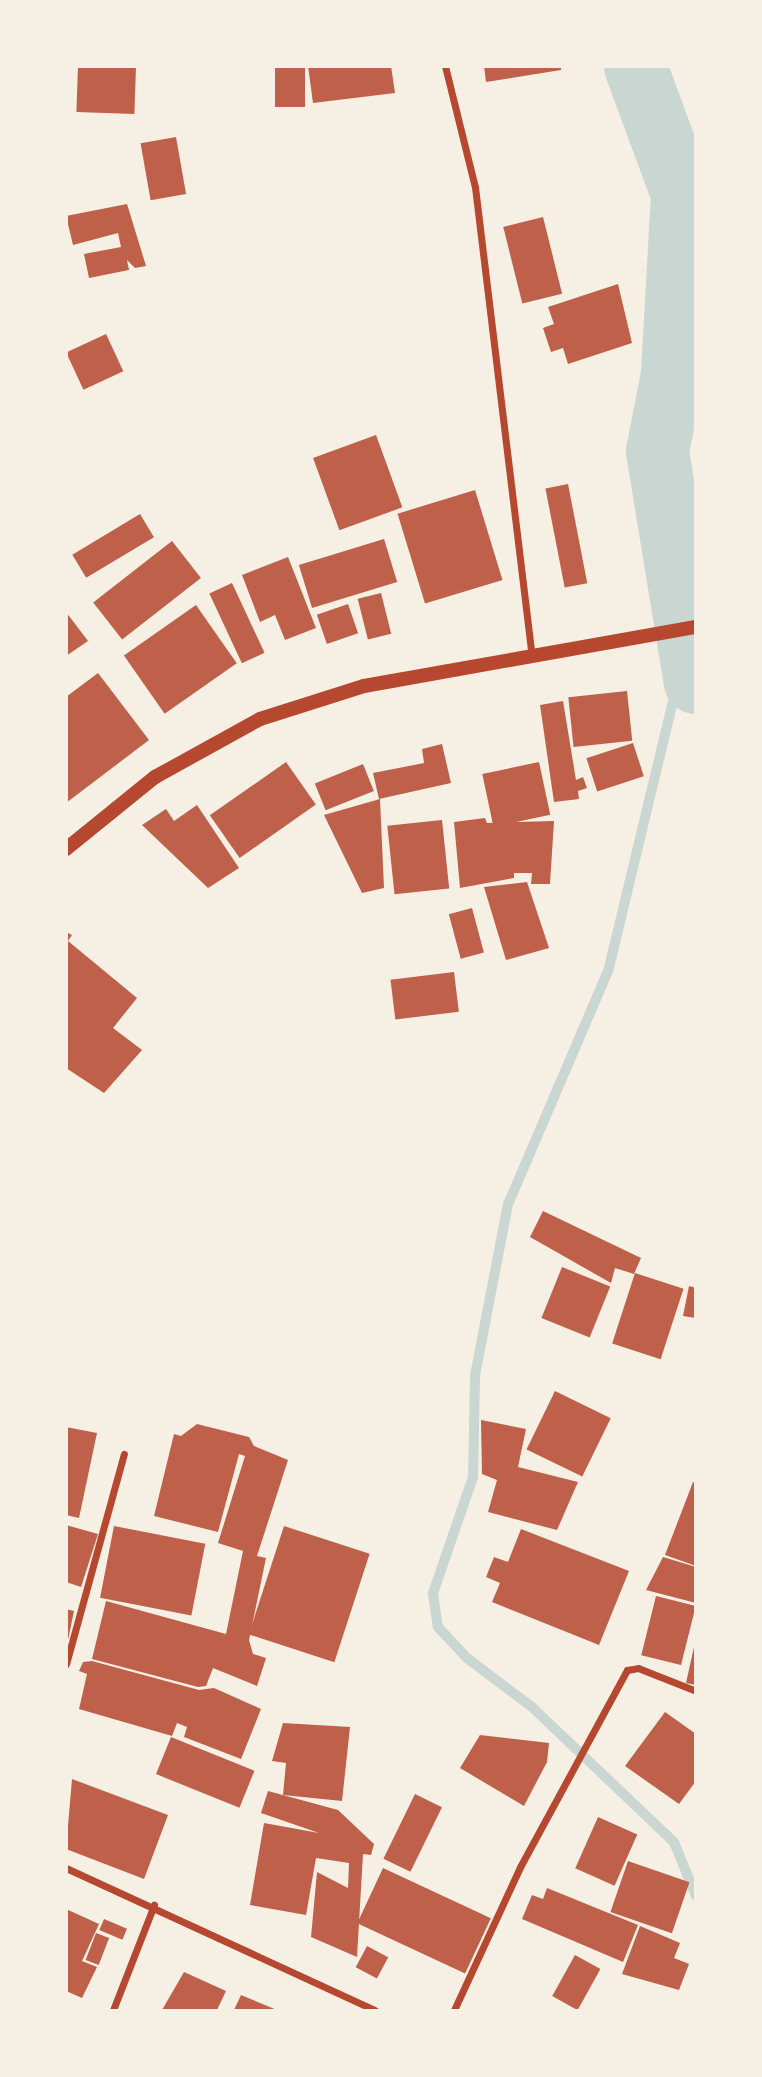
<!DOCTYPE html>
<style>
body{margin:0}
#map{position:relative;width:762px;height:2077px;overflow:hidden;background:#f6efe4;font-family:"Open Sans",sans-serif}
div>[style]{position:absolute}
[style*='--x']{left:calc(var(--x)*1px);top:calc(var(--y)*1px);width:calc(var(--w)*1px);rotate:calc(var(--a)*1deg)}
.stream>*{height:10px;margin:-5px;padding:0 5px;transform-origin:5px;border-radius:5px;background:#c9d6d2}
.river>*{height:63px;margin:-31.5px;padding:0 31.5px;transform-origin:31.5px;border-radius:31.5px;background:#c9d6d2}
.building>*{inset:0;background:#bf614a;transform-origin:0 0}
.minor>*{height:7px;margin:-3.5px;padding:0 3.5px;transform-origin:3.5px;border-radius:3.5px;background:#b5482f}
.secondary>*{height:14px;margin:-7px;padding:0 7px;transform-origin:7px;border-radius:7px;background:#b5482f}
span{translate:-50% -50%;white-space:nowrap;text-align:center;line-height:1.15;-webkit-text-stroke:7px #f6efe4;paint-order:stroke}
.frame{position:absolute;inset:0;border:68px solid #f6efe4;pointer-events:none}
</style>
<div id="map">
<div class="stream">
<i style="--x:696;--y:683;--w:29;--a:142"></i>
<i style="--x:673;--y:701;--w:278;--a:103.5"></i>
<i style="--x:608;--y:971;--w:254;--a:113.2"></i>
<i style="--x:508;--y:1204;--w:175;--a:100.9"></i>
<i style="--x:475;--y:1376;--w:101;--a:91.1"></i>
<i style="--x:473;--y:1477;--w:123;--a:109"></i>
<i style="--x:433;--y:1593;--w:34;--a:82"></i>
<i style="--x:438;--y:1627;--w:42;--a:46.9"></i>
<i style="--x:467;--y:1658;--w:81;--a:37"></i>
<i style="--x:532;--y:1707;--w:196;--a:43.6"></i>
<i style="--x:674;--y:1842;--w:58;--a:67.8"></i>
</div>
<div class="river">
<i style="--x:635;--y:66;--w:136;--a:69.8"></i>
<i style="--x:682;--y:194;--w:180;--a:93.2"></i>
<i style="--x:672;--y:374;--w:78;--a:101"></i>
<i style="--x:657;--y:451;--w:234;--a:80.7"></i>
</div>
<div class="building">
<i style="left:78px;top:66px;width:58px;height:46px;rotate:2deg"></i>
<i style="left:275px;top:66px;width:30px;height:41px"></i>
<i style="clip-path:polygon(308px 66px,391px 66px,395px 93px,313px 103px)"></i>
<i style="clip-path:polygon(484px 66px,561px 66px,561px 70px,486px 82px)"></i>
<i style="left:176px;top:137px;width:58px;height:36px;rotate:80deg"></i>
<i style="clip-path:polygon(127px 204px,146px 266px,135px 268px,127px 260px,129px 270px,89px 278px,84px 254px,121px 247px,118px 233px,73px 245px,66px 216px)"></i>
<i style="left:543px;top:217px;width:79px;height:41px;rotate:76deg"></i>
<i style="clip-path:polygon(618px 284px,632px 343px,568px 364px,563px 348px,551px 352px,543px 328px,554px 324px,548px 307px)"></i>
<i style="left:106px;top:334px;width:41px;height:44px;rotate:65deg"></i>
<i style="left:376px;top:435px;width:77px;height:67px;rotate:70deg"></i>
<i style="left:568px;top:484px;width:101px;height:23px;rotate:79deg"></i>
<i style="left:475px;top:490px;width:94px;height:81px;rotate:73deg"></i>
<i style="left:140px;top:514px;width:27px;height:79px;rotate:59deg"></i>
<i style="left:384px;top:539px;width:45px;height:89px;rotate:73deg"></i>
<i style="left:172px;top:541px;width:47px;height:100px;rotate:52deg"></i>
<i style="clip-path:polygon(288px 557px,316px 628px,285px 640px,275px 615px,260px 622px,242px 575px)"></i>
<i style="left:232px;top:583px;width:77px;height:25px;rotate:65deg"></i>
<i style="left:381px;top:593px;width:42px;height:24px;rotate:76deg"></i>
<i style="left:348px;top:604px;width:31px;height:33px;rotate:71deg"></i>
<i style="left:196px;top:605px;width:71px;height:88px;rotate:55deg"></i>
<i style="clip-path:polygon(66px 612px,88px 641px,66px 656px)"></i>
<i style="clip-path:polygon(98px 673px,149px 740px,66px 803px,66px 697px)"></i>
<i style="left:627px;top:691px;width:50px;height:59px;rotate:84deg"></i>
<i style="clip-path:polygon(563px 701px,576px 780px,583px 777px,587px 788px,578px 791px,579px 799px,554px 802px,540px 705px)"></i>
<i style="left:633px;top:743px;width:35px;height:49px;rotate:72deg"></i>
<i style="clip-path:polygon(442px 744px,451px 783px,379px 799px,373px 773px,424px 763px,422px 749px)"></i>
<i style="left:286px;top:762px;width:52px;height:93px;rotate:55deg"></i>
<i style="left:539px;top:762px;width:54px;height:58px;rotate:78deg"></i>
<i style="left:363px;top:764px;width:29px;height:52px;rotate:68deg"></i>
<i style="clip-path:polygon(380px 799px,384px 888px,362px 893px,324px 815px)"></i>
<i style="clip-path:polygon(197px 805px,239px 868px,208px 888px,142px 825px,166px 809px,174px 821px)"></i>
<i style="clip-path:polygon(485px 818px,487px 823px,554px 821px,550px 884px,531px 884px,532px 873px,514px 873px,514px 878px,460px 888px,454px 822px)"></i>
<i style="left:442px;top:820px;width:69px;height:55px;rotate:84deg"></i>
<i style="clip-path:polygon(527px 882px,549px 948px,506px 960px,484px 887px)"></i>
<i style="left:472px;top:908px;width:46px;height:24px;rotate:75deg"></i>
<i style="clip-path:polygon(66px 932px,72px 935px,68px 941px,137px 998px,113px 1028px,142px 1050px,104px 1093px,66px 1068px)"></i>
<i style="left:454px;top:972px;width:40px;height:64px;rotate:83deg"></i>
<i style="clip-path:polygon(543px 1211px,641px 1258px,634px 1274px,615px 1268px,611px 1283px,530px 1237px)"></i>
<i style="left:562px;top:1267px;width:52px;height:55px;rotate:22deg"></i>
<i style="left:635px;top:1273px;width:51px;height:74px;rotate:18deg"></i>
<i style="clip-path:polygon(689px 1286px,696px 1288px,696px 1318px,683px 1316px)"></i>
<i style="left:555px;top:1391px;width:62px;height:65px;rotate:26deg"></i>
<i style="clip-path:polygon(481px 1420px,526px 1429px,518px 1467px,578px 1482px,557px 1530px,488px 1512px,497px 1480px,482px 1474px)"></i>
<i style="clip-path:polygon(197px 1424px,249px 1437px,254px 1446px,288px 1460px,257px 1556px,266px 1558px,249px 1640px,253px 1654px,266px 1658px,257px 1686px,213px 1668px,206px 1686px,198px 1687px,92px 1659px,106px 1601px,226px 1634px,243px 1551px,218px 1543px,245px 1456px,239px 1454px,218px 1532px,154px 1516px,174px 1434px,181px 1436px)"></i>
<i style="clip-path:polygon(66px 1427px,97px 1433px,79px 1518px,66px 1515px)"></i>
<i style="clip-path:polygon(693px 1482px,696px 1483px,696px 1566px,665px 1555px)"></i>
<i style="clip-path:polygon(66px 1525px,98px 1534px,81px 1587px,66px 1582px)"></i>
<i style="left:114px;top:1526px;width:93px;height:73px;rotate:11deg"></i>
<i style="left:284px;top:1526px;width:90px;height:114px;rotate:18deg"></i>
<i style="clip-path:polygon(521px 1529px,629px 1571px,599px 1645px,492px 1602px,500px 1583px,486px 1577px,494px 1557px,508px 1562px)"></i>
<i style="clip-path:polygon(663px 1557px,696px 1567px,696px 1603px,646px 1590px)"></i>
<i style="left:656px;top:1596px;width:41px;height:61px;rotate:14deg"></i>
<i style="clip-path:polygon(66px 1609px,74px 1611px,68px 1640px,66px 1640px)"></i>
<i style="clip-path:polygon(696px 1638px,696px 1685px,686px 1683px)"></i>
<i style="clip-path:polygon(92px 1661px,199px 1690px,214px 1688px,261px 1709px,241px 1759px,184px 1737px,187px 1727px,177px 1723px,172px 1736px,79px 1709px,87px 1674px,79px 1671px,83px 1662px)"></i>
<i style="clip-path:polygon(665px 1712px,696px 1734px,696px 1781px,679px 1804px,625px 1766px)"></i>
<i style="clip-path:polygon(283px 1723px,350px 1727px,342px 1801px,283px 1795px,286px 1763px,272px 1761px)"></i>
<i style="clip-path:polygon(480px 1735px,549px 1743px,547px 1762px,524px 1806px,460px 1768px)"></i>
<i style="left:171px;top:1737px;width:90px;height:40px;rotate:22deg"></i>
<i style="clip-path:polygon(72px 1779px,168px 1815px,144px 1879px,66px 1849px)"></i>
<i style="clip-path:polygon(268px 1791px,338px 1810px,374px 1844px,371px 1855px,363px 1854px,357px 1957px,311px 1937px,317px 1872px,348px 1888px,349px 1863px,316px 1858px,306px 1915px,250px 1905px,264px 1823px,319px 1833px,261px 1813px)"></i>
<i style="left:415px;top:1794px;width:30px;height:72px;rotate:26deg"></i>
<i style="left:598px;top:1817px;width:43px;height:56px;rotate:24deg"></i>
<i style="left:628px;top:1861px;width:65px;height:54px;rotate:19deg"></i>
<i style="left:383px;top:1868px;width:119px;height:61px;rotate:25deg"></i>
<i style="clip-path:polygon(547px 1888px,638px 1925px,623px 1962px,522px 1919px,532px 1895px,543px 1899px)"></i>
<i style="clip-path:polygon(66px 1909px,99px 1924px,82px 1961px,97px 1967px,82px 1998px,66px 1991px)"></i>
<i style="left:104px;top:1919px;width:25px;height:12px;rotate:23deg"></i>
<i style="clip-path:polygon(640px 1926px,680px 1943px,674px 1958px,689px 1964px,679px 1990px,622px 1974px)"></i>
<i style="left:96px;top:1933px;width:14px;height:29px;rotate:21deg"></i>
<i style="left:367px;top:1946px;width:24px;height:24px;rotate:28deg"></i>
<i style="left:575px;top:1955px;width:29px;height:47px;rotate:29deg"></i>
<i style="clip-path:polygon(184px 1972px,226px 1991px,217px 2010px,162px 2010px)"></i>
<i style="clip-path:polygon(241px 1995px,277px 2010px,234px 2010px)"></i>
</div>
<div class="minor">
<i style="--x:445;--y:66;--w:125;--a:76.1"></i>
<i style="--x:475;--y:187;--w:472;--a:83.1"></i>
<i style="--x:66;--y:1664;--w:218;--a:-74.6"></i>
<i style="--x:66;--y:1868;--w:340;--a:24.7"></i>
<i style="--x:113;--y:2010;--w:113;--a:-68.7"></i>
<i style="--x:454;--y:2010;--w:157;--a:-65.2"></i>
<i style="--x:520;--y:1867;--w:224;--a:-61.5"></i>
<i style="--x:627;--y:1670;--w:11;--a:-10"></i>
<i style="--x:638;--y:1668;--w:62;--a:21.6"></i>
</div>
<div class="secondary">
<i style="--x:66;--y:849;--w:114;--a:-39"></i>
<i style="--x:155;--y:777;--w:120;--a:-28.9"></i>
<i style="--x:260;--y:719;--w:109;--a:-17.6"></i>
<i style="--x:364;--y:686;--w:337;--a:-10.1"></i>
</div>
<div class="frame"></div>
</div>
